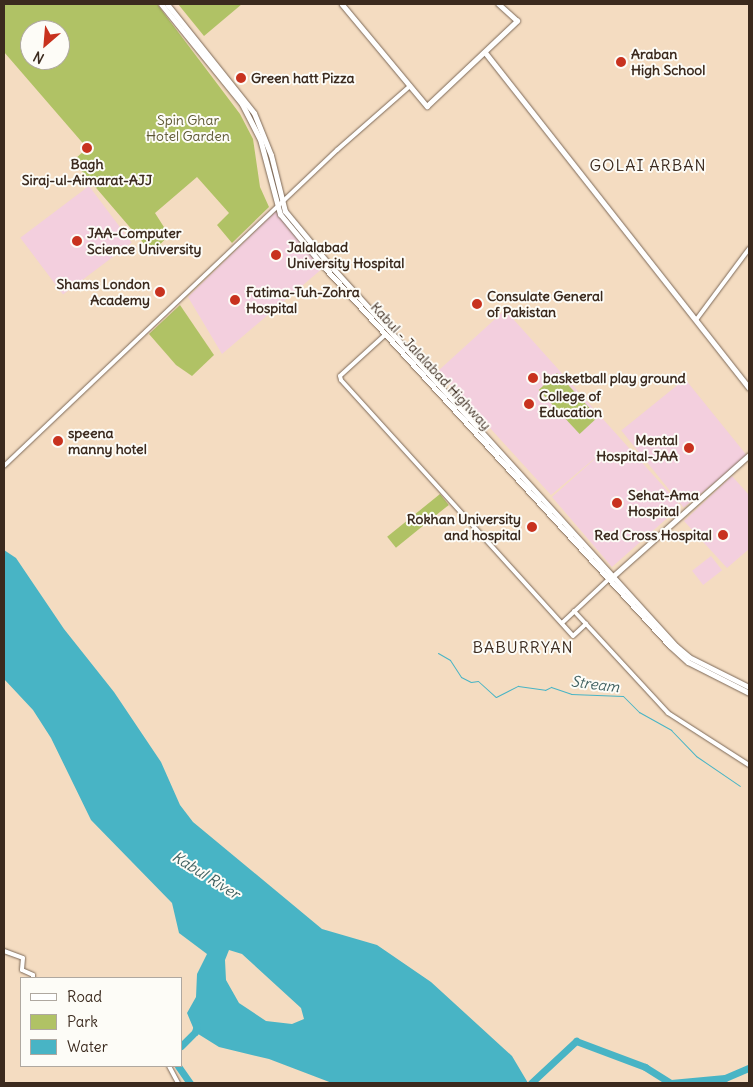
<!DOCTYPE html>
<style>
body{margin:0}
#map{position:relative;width:753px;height:1087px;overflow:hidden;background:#f4dcc1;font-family:Delius,sans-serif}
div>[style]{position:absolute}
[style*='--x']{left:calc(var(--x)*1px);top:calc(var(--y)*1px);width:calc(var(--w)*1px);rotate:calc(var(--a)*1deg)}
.built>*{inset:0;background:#f3cfde;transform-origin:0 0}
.green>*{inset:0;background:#b0c265;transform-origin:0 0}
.water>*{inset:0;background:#48b4c5}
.stream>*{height:1px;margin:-0.5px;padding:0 0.5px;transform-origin:0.5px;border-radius:0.5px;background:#48b4c5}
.river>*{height:7px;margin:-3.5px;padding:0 3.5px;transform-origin:3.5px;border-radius:3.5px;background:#48b4c5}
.roads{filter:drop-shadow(0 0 1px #7c6857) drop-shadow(0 0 1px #7c6857)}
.minor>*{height:4px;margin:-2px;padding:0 2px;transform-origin:2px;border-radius:2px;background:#fff}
.major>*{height:4.5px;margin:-2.25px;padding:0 2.25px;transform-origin:2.25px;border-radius:2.25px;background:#fff}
.highway>*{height:5px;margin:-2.5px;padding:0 2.5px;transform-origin:2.5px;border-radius:2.5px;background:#fff}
.dots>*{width:14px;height:14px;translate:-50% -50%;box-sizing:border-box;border:2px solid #fdfcf7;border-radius:50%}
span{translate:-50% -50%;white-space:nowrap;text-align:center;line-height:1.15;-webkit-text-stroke:4px #fdfcf7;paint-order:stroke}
.poi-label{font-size:14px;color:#3b2a1e;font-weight:700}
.left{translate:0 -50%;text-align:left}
.right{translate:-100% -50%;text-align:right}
.park-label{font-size:14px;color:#5e5833}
.street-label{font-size:14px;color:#3b2a1e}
.water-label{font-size:15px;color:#406161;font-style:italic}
.quarter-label{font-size:16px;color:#3b2a1e;letter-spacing:1px}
.frame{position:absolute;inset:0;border:5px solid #3b2a1e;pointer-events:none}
.legend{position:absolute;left:20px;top:977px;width:162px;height:90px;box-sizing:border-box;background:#fdfcf7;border:1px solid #afa8a0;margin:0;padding:6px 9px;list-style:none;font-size:15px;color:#3b2a1e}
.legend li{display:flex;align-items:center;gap:10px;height:25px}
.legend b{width:25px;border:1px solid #afa8a0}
.north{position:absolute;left:20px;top:20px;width:50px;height:50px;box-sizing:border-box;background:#fdfcf7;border:1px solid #afa8a0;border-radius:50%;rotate:207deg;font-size:14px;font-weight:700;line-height:20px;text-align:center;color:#3b2a1e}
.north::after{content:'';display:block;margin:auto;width:18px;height:22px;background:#c8321e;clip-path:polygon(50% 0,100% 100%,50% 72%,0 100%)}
</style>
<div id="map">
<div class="built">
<i style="left:89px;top:186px;width:71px;height:86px;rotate:53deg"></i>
<i style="clip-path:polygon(276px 211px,323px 268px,283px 302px,279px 298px,282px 303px,222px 354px,188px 297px)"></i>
<i style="clip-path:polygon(505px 310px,681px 506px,612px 567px,552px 497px,607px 448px,551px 495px,438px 371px)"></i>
<i style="left:685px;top:379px;width:99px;height:82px;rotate:51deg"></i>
<i style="clip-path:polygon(732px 476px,749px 495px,749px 549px,727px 568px,684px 521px)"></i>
<i style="left:711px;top:556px;width:18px;height:24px;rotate:52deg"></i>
</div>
<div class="green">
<i style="clip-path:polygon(evenodd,4px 4px,157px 4px,240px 114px,253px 139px,260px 187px,269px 207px,232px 243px,217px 225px,229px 213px,197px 177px,155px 213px,169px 235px,152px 253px,73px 161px,87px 148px,4px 52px,4px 4px,30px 30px,60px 30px,60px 60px,30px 60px,30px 30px)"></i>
<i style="clip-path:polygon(178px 4px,242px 4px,204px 36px)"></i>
<i style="clip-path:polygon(180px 305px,214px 355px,192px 376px,176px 365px,149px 334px)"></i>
<i style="left:557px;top:373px;width:60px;height:25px;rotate:47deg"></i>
<i style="left:440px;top:494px;width:14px;height:68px;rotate:51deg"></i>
</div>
<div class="water">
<i style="clip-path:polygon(evenodd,4px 550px,16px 558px,64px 629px,114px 692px,161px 762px,180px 805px,193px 822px,322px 929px,377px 945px,431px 982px,512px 1056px,528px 1083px,332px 1083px,269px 1059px,219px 1047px,195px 1032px,187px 1013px,196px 997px,197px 974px,207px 954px,179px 933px,172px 903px,91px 820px,51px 738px,33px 710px,4px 679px,4px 550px,229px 950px,242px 954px,301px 1008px,304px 1019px,292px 1024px,266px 1021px,239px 1003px,226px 980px,225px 960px,229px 950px)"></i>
</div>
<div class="stream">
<i style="--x:438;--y:653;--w:14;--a:30"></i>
<i style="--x:450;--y:660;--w:20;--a:57"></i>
<i style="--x:461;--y:677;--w:11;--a:27"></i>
<i style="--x:471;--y:682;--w:7;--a:-8"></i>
<i style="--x:478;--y:681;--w:24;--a:42"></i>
<i style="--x:496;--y:697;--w:25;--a:-27"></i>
<i style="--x:518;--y:686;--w:27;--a:8"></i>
<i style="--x:545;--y:690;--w:7;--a:-27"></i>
<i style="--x:551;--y:687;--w:21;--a:19"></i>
<i style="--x:571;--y:694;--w:52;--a:2.2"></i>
<i style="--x:623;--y:696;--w:23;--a:45"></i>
<i style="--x:639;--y:712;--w:37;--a:29"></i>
<i style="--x:671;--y:730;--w:36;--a:46"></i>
<i style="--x:696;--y:756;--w:53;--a:34.3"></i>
</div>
<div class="river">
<i style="--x:181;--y:1046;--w:20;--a:-45"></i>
<i style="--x:195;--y:1032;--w:7;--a:-74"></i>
<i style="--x:178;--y:1066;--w:21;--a:55"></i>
<i style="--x:531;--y:1083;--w:62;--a:-43"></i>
<i style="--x:576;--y:1041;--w:74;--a:20.6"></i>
<i style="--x:645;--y:1067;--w:31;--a:32"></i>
<i style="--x:671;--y:1083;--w:54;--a:-5.3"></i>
<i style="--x:725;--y:1078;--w:26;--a:-23"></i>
</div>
<div class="roads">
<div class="minor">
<i style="--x:696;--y:320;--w:89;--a:-53.3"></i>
<i style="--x:386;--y:334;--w:62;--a:137.6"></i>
<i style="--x:340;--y:376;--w:4;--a:76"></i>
<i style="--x:341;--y:380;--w:345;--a:47.8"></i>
<i style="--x:573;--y:636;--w:18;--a:-43"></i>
<i style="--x:4;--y:466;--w:459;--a:-43.5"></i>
<i style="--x:337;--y:150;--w:97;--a:-41.2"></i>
<i style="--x:574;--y:611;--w:139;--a:47.3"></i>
<i style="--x:668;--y:713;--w:96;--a:32.7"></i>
<i style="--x:562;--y:623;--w:64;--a:-43.1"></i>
<i style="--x:4;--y:951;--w:20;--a:20"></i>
<i style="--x:23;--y:958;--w:12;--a:95"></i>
<i style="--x:22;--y:970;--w:12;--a:24"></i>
<i style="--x:33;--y:975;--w:3;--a:90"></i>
<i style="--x:169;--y:1066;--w:19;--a:62"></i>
</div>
<div class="major">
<i style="--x:342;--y:4;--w:133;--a:50.2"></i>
<i style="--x:427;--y:106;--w:124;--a:-43.4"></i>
<i style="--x:517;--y:21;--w:25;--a:-138"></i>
<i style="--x:485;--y:52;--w:427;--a:51.8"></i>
<i style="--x:610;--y:579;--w:186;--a:-41.7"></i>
</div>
<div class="highway">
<i style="--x:161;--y:4;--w:129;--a:51"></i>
<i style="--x:242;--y:104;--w:39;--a:63"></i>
<i style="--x:260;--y:139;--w:78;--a:75.1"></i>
<i style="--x:280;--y:214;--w:69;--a:50.3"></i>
<i style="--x:324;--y:267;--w:513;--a:47.61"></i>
<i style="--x:670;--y:646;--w:24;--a:42"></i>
<i style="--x:688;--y:662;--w:68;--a:26.9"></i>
<i style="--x:167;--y:4;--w:139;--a:51.4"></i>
<i style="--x:254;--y:113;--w:45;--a:68"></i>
<i style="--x:271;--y:155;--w:58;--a:76"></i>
<i style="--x:285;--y:211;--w:67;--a:50.4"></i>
<i style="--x:328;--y:263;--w:517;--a:47.74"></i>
<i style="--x:676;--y:646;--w:17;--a:40"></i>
<i style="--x:689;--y:657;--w:67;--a:26.6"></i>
</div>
</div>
<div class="dots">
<i style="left:621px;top:62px;background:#c8321e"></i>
<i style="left:241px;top:78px;background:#c8321e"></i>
<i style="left:87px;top:148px;background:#c8321e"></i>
<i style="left:77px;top:241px;background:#c8321e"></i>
<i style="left:276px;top:255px;background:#c8321e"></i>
<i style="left:160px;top:292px;background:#c8321e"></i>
<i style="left:235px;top:300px;background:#c8321e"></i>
<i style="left:477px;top:304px;background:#c8321e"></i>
<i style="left:533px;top:378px;background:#c8321e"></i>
<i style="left:529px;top:404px;background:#c8321e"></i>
<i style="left:58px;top:441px;background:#c8321e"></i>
<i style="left:689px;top:448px;background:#c8321e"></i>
<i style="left:617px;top:503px;background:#c8321e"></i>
<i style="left:532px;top:527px;background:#c8321e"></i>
<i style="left:723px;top:535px;background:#c8321e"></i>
</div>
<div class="poi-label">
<span class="left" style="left:631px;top:62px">Araban<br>High School</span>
<span class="left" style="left:251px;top:78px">Green hatt Pizza</span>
<span style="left:87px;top:172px">Bagh<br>Siraj-ul-Aimarat-AJJ</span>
<span class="left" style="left:87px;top:241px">JAA-Computer<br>Science University</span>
<span class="left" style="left:287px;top:255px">Jalalabad<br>University Hospital</span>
<span class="right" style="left:150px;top:292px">Shams London<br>Academy</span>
<span class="left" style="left:246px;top:300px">Fatima-Tuh-Zohra<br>Hospital</span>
<span class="left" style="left:487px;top:304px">Consulate General<br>of Pakistan</span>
<span class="left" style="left:543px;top:378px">basketball play ground</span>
<span class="left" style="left:539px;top:404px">College of<br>Education</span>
<span class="left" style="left:68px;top:441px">speena<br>manny hotel</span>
<span class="right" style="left:678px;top:448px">Mental<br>Hospital-JAA</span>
<span class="left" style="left:628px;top:503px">Sehat-Ama<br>Hospital</span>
<span class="right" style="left:521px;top:527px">Rokhan University<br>and hospital</span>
<span class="right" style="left:712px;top:535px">Red Cross Hospital</span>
</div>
<div class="park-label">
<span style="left:188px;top:128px">Spin Ghar<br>Hotel Garden</span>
</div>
<div class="street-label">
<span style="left:431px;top:366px;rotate:47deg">Kabul - Jalalabad Highway</span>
</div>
<div class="water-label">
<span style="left:595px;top:684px;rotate:7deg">Stream</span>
<span style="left:206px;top:875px;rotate:32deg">Kabul River</span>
</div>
<div class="quarter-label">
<span style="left:648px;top:165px">GOLAI ARBAN</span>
<span style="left:523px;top:647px">BABURRYAN</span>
</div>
<div class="frame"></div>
<ul class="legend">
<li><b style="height:6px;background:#fff"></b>Road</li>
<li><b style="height:14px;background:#b0c265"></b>Park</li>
<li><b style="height:14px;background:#48b4c5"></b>Water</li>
</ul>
<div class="north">N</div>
</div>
